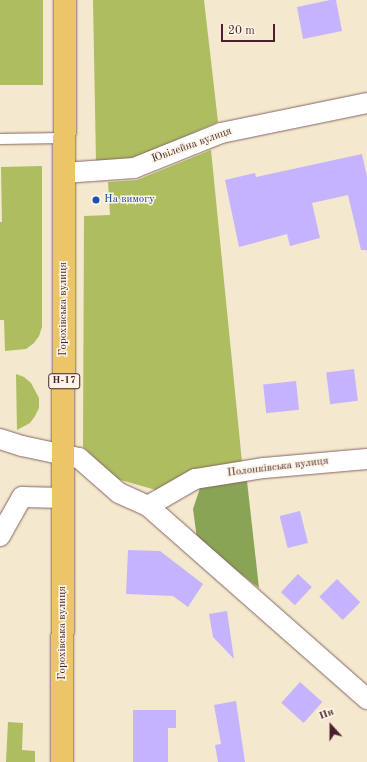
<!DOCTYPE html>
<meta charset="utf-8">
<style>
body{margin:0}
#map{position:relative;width:367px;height:762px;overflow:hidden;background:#f4e8ce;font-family:"Old Standard TT",serif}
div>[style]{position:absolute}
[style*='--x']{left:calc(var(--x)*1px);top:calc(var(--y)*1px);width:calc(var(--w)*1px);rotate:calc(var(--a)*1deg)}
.green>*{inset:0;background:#adbd60;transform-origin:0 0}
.forest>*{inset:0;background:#8aa456}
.building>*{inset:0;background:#c5b3ff;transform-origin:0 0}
.roads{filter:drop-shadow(0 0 1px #866564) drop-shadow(0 0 1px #866564)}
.lane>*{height:10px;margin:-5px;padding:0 5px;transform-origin:5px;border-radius:5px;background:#fff}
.street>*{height:20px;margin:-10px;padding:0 10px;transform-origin:10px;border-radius:10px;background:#fff}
.primary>*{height:22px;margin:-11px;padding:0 11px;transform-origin:11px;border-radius:11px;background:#edc569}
.dots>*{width:11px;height:11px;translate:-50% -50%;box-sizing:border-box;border:2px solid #fcf5e5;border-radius:50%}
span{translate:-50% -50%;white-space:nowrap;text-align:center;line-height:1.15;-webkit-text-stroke:3px #fcf5e5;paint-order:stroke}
.shield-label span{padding:1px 3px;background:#fcf5e5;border:1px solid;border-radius:3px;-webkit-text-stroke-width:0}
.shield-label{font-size:10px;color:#4a1f2b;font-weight:700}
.street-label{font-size:11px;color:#4a1f2b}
.transit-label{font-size:11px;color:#164399}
.left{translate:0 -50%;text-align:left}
.north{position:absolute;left:311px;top:706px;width:40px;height:40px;-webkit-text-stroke:3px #fcf5e5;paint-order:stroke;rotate:339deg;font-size:11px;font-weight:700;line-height:16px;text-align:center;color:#4a1f2b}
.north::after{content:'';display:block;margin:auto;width:14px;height:18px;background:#4a1f2b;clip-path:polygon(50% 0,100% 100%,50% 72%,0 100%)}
.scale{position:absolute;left:221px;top:24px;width:54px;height:18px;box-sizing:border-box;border:2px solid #4a1f2b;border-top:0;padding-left:5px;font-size:12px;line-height:14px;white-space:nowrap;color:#4a1f2b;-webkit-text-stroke:3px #fcf5e5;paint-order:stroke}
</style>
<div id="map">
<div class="green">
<i style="left:0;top:0;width:43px;height:85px"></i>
<i style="clip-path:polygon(93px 0,204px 0,218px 122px,132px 160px,96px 162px)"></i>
<i style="clip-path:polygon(211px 150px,242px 462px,192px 471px,156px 490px,117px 479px,83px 447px,84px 216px,110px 215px,108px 182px,137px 180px)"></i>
<i style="clip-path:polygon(42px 166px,42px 327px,39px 336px,34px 343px,26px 349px,5px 351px,4px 320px,0 320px,0 222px,2px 222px,1px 167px)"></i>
<i style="clip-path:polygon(16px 374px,24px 377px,31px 383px,39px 398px,39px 408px,35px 416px,30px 423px,17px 430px)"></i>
<i style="clip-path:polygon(8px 722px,23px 723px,22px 750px,35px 751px,35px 762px,6px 762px)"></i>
</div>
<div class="forest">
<i style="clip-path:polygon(247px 481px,259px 588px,197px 539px,193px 509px,200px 488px)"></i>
</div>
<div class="building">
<i style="clip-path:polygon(330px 0,336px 0,342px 31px,303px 39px,297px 7px)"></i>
<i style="clip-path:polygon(362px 154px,367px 177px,367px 250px,361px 250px,348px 195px,312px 203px,320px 238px,290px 246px,287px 234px,239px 247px,225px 180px,255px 173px,256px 177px)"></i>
<i style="left:354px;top:369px;width:32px;height:28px;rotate:83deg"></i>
<i style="left:296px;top:381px;width:29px;height:33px;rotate:84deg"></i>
<i style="left:300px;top:511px;width:33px;height:21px;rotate:76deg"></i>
<i style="clip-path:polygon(128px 550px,160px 551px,203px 584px,188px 607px,173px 596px,126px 594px)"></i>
<i style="left:298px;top:574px;width:19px;height:25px;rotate:43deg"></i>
<i style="left:337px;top:579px;width:33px;height:25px;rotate:45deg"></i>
<i style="clip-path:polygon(227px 611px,234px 659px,213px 637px,209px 614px)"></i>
<i style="left:300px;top:682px;width:30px;height:28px;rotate:42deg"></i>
<i style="clip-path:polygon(236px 701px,245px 762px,218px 762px,215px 745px,221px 744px,214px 705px)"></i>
<i style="clip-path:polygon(133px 710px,176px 710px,176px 728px,168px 728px,168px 762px,133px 762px)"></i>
</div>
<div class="roads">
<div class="lane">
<i style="--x:0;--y:139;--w:64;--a:-0.9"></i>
</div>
<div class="street">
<i style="--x:64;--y:173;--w:70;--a:-4.1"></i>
<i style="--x:134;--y:168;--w:94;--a:-21.9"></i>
<i style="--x:221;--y:133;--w:149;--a:-11.6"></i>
<i style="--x:0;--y:439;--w:23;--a:18"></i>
<i style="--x:22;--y:446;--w:58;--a:11.9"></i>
<i style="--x:79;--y:458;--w:53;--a:41.2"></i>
<i style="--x:119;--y:493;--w:32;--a:24"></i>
<i style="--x:148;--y:506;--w:292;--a:41.4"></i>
<i style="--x:148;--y:506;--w:54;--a:-29.9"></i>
<i style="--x:195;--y:479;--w:70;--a:-9.1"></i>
<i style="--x:264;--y:468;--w:103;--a:-5"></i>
<i style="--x:0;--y:536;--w:45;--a:-60.6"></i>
<i style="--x:22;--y:497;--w:41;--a:1.4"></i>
</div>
<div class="primary">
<i style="--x:62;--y:762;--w:762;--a:-89.77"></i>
</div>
</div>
<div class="dots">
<i style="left:96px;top:200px;background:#1a4fb4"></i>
</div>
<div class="shield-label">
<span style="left:64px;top:381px">Н-17</span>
</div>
<div class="street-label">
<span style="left:192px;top:146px;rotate:-20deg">Ювілейна вулиця</span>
<span style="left:64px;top:309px;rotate:-90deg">Горохівська вулиця</span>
<span style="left:278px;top:468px;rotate:-7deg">Полонківська вулиця</span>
<span style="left:63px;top:633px;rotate:-90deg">Горохівська вулиця</span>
</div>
<div class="transit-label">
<span class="left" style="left:104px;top:200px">На вимогу</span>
</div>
<div class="north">Пн</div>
<div class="scale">20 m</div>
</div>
